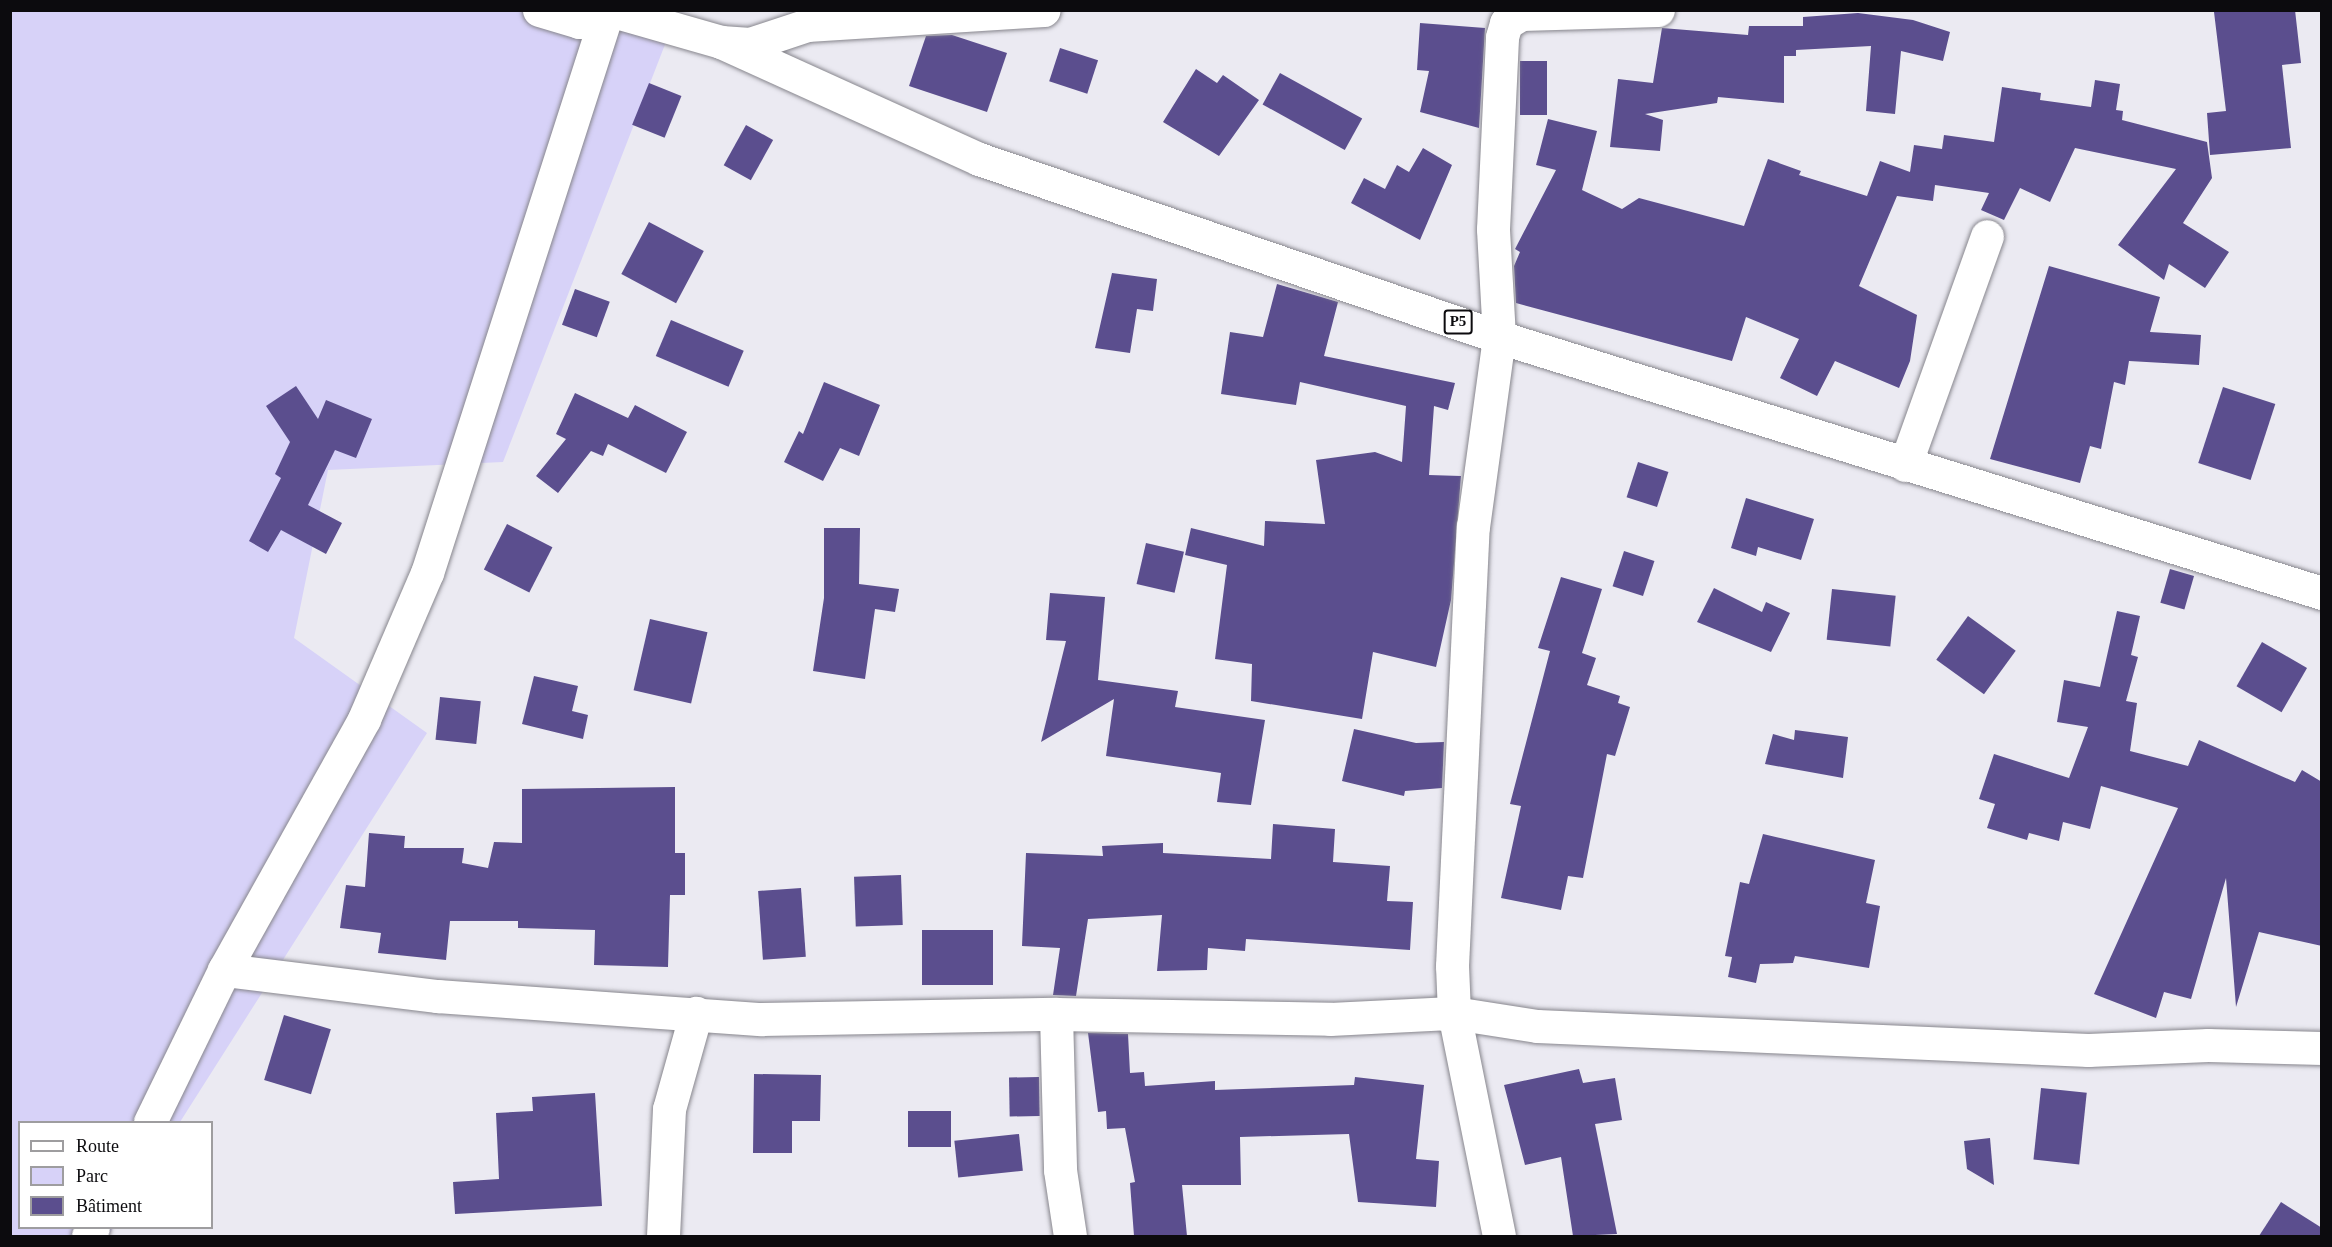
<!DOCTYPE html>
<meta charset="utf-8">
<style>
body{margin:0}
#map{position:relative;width:2332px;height:1247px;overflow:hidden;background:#ebeaf2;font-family:Georgia,serif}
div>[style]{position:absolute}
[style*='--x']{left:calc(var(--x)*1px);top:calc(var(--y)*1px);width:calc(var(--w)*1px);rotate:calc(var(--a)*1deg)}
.green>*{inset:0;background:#d7d2f8}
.building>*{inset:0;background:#5b4e8e;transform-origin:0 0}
.roads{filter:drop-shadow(0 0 2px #87868d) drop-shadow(0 0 2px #87868d)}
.minor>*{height:33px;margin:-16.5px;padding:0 16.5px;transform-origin:16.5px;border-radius:16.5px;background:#fff}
.major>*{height:33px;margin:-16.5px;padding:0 16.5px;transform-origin:16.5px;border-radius:16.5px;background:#fff}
span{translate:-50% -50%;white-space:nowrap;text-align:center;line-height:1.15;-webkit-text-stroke:6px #fff;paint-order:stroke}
.shield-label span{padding:2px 4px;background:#fff;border:2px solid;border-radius:4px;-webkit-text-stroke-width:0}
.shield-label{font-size:15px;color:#0c0b0e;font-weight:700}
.frame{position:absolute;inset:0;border:12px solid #0c0b0e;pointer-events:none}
.legend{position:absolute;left:18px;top:1121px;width:195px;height:108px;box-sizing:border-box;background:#fff;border:2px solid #9e9d9f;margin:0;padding:8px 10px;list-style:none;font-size:18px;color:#0c0b0e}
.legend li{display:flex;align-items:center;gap:12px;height:30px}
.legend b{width:30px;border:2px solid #9e9d9f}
</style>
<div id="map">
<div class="green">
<i style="clip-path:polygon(10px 11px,678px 11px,503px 462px,328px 470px,294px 638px,427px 733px,180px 1122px,20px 1122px,20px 1228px,113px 1228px,108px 1236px,11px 1236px)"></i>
</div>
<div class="building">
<i style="clip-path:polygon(2295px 10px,2301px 63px,2282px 65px,2291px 148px,2210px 155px,2207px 113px,2226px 111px,2214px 12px)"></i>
<i style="clip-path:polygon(1858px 13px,1913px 20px,1950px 32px,1943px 61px,1901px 51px,1895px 114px,1866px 111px,1871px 46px,1796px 50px,1796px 56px,1784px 56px,1784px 103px,1718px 97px,1717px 103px,1645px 114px,1663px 120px,1660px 151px,1610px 147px,1618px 79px,1653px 83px,1662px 28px,1748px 35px,1749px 26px,1803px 26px,1803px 17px)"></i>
<i style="clip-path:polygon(1420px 23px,1485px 28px,1479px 128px,1420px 112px,1429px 71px,1417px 70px)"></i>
<i style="clip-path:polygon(952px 35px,1007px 53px,987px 112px,909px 86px,926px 36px)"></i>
<i style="left:1060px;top:48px;width:40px;height:35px;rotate:18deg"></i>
<i style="left:1520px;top:61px;width:27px;height:54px"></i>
<i style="clip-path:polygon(1196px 69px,1217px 83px,1223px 75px,1259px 100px,1219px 156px,1163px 122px)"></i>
<i style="left:1280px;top:73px;width:94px;height:36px;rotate:29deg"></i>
<i style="clip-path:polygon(2095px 80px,2120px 84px,2116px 110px,2123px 111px,2122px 120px,2207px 142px,2212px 178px,2183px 223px,2229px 252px,2205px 288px,2169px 264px,2164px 280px,2118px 245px,2176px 169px,2075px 148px,2050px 202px,2020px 188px,2004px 220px,1981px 210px,1989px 193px,1935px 185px,1933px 201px,1897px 196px,1859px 286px,1917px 315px,1910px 361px,1899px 388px,1835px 361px,1817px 396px,1780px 378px,1799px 339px,1746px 317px,1732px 361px,1516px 303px,1514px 266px,1520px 252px,1515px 249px,1556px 170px,1536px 165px,1548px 119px,1597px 131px,1582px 190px,1622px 209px,1639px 198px,1744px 226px,1768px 159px,1801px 171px,1799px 175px,1867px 196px,1880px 161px,1910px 172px,1914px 145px,1942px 149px,1944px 135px,1994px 142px,2002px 87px,2041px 93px,2040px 100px,2091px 107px)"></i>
<i style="left:649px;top:83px;width:35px;height:45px;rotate:22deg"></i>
<i style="left:746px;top:125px;width:31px;height:46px;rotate:29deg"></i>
<i style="clip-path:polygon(1423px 148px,1452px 165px,1420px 240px,1351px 203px,1364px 178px,1385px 189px,1397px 165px,1409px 172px)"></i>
<i style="left:649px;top:222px;width:62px;height:59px;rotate:28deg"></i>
<i style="clip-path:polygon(2049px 266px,2160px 297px,2150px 332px,2201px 335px,2199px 365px,2129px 361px,2125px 385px,2114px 382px,2101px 449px,2090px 446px,2080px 483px,1990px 459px)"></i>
<i style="clip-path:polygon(1112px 273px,1157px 279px,1153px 311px,1137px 309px,1130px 353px,1095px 348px)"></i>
<i style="clip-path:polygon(1277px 284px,1338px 302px,1324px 356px,1455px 383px,1448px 410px,1434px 406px,1429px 475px,1461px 476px,1451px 600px,1436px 667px,1373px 652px,1362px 719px,1251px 701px,1252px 664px,1215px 659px,1227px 565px,1185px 555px,1191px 528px,1264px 546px,1265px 521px,1325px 524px,1316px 460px,1375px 452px,1402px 462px,1406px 406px,1300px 382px,1296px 405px,1221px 394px,1230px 332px,1263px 337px)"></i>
<i style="left:575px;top:289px;width:37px;height:38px;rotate:20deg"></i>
<i style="left:671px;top:320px;width:79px;height:39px;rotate:23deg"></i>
<i style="clip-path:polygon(824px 382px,880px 405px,859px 456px,840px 448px,823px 481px,784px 462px,799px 431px,803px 434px)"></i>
<i style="clip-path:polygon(296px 386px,318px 419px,326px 400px,372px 419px,356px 458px,335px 450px,308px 505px,342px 523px,326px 554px,281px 530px,268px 552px,249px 541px,281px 478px,275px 474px,290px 442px,266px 406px)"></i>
<i style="left:2223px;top:387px;width:55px;height:80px;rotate:18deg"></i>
<i style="clip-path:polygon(575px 393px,628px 418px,635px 405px,687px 432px,666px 473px,608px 444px,603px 456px,591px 451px,558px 493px,536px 476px,566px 439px,556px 434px)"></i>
<i style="left:1638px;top:462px;width:32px;height:37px;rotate:18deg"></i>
<i style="clip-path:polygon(1746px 498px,1814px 519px,1801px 560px,1758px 547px,1756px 556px,1731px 548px)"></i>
<i style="left:507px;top:524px;width:51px;height:51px;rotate:27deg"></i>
<i style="clip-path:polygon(824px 528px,860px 528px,859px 584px,899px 589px,895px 612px,875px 609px,865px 679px,813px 671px,824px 598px)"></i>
<i style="left:1146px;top:543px;width:39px;height:42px;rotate:13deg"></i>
<i style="left:1624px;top:551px;width:32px;height:37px;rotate:18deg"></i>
<i style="left:2170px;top:569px;width:25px;height:35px;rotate:16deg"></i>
<i style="clip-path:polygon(1561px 577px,1602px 589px,1582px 653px,1596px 658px,1587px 685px,1620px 696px,1618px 703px,1630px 707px,1615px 756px,1607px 754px,1583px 878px,1568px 876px,1561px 910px,1501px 898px,1521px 806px,1510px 804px,1550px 651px,1538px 648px)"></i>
<i style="clip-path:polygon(1714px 588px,1762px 612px,1766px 602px,1790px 613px,1771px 652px,1697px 622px)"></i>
<i style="left:1832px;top:589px;width:64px;height:51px;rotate:6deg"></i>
<i style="clip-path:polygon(1050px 593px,1105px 597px,1098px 680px,1178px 691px,1175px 707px,1265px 720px,1251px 805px,1217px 802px,1221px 773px,1106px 756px,1114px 699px,1041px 742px,1066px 641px,1046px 640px)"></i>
<i style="clip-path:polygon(2117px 611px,2140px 616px,2131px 655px,2138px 657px,2126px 701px,2137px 703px,2130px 751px,2188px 766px,2199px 740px,2295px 782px,2302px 770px,2322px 782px,2322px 946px,2259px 932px,2236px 1007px,2226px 878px,2191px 999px,2164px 992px,2156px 1018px,2094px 994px,2178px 808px,2101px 786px,2090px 829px,2063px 822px,2059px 841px,2029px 833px,2027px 840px,1987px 828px,1995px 804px,1979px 799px,1994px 754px,2069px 778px,2088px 727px,2057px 722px,2064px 680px,2100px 687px)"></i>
<i style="left:1968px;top:616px;width:59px;height:54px;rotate:36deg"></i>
<i style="left:650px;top:619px;width:59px;height:73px;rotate:13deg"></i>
<i style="left:2262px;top:642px;width:52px;height:51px;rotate:30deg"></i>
<i style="clip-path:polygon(534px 676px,578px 686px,572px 711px,588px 715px,583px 739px,522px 724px)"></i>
<i style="left:440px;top:697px;width:41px;height:43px;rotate:6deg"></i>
<i style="clip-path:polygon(1354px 729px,1416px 743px,1444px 742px,1442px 788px,1405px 791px,1404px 796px,1342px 781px)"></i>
<i style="clip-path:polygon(1795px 730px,1848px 737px,1843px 778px,1765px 764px,1773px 734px,1794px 740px)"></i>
<i style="clip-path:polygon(675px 787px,675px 853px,685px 853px,685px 895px,670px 895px,668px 967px,594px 965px,595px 930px,518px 928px,518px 921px,450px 921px,446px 960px,378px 953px,381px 933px,340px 928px,346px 885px,365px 887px,369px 833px,405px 836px,404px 848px,464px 848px,462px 863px,488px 868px,494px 842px,522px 843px,522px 789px)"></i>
<i style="clip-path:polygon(1273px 824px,1335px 829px,1333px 862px,1390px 866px,1387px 901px,1413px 902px,1410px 950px,1246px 939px,1245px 951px,1208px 948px,1207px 970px,1157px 971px,1162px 915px,1088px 919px,1076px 996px,1053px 995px,1060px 948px,1022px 946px,1026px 853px,1103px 856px,1102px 846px,1163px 843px,1163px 853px,1271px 859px)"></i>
<i style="clip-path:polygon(1763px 834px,1875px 860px,1866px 903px,1880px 906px,1869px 968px,1795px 956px,1793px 963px,1760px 964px,1756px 983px,1728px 977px,1732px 957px,1725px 956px,1740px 882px,1749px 884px)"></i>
<i style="left:901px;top:875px;width:50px;height:47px;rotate:88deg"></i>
<i style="left:801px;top:888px;width:69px;height:43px;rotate:86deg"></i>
<i style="left:922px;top:930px;width:71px;height:55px"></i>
<i style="left:284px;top:1015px;width:49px;height:68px;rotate:17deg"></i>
<i style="clip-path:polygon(1088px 1033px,1128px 1034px,1130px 1073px,1144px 1072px,1145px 1086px,1215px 1081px,1215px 1090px,1354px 1085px,1355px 1077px,1424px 1085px,1416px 1159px,1439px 1161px,1436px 1207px,1358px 1202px,1349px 1134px,1240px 1137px,1241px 1185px,1182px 1185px,1187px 1236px,1134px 1236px,1130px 1183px,1135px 1182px,1125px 1128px,1107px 1129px,1106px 1111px,1098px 1112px)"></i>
<i style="clip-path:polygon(1579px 1069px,1583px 1083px,1615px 1078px,1622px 1120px,1595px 1124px,1617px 1234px,1573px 1236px,1561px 1157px,1525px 1165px,1504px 1085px)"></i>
<i style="clip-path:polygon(754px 1074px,821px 1075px,820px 1121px,792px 1121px,792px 1153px,753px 1153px)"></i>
<i style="left:1039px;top:1077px;width:39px;height:30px;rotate:89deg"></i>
<i style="left:2041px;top:1088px;width:46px;height:72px;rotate:6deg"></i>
<i style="clip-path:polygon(595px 1093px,602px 1206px,455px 1214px,453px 1182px,499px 1179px,496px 1113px,533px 1111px,532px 1097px)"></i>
<i style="left:908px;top:1111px;width:43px;height:36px"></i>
<i style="left:1019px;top:1134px;width:37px;height:65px;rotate:84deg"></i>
<i style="clip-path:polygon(1990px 1138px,1994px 1185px,1967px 1169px,1964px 1141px)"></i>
<i style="clip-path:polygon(2281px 1202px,2322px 1228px,2322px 1236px,2259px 1236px)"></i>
</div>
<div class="roads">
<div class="minor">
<i style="--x:721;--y:42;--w:29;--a:4"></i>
<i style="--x:750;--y:44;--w:60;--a:-18.4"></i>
<i style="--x:807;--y:25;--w:237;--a:-3.6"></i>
<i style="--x:1905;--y:465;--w:243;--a:-70.3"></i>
<i style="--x:224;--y:970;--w:215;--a:7"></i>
<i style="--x:437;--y:996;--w:325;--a:4.1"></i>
<i style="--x:761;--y:1019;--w:295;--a:-1"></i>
<i style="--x:1056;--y:1014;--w:274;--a:1"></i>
<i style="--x:1330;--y:1019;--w:124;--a:-2.8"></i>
<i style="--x:1454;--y:1013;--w:84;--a:8.9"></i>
<i style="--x:1537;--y:1026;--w:552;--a:2.49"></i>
<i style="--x:2088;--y:1050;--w:120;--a:-2.4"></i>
<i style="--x:2208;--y:1045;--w:114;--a:1.5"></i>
<i style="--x:1056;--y:1014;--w:156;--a:88.5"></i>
<i style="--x:1060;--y:1170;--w:67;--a:81.4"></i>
<i style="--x:150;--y:1122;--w:169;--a:-64"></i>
<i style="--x:224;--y:970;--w:287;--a:-60.8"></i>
<i style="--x:364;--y:719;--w:159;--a:-66.7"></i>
<i style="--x:427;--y:573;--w:591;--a:-72.18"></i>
<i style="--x:88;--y:1236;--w:9;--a:-58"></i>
<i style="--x:663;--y:1236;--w:127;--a:-87.3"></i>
<i style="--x:669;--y:1109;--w:100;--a:-74.3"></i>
<i style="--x:1499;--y:1236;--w:227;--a:-101.4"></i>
<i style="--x:1454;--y:1013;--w:47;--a:-92.4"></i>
<i style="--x:1452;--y:966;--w:440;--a:-87.3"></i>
<i style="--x:1473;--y:527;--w:192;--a:-82.2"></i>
<i style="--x:1499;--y:337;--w:108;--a:-93.2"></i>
<i style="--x:1493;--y:229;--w:192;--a:-87.3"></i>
<i style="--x:1502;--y:37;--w:15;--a:-74"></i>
<i style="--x:1506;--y:23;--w:17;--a:-31"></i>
<i style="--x:1521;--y:14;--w:137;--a:-1.7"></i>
</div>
<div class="major">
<i style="--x:539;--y:10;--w:42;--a:16.7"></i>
<i style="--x:579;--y:22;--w:31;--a:-22"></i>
<i style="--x:609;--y:10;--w:116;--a:15.9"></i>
<i style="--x:721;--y:42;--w:283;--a:24.4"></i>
<i style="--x:979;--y:159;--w:550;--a:18.9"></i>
<i style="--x:1499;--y:337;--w:862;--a:17.28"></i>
</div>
</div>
<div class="shield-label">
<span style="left:1458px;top:322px">P5</span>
</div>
<div class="frame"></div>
<ul class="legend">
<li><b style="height:8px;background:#fff"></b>Route</li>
<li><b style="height:16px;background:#d7d2f8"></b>Parc</li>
<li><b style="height:16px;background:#5b4e8e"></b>Bâtiment</li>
</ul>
</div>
